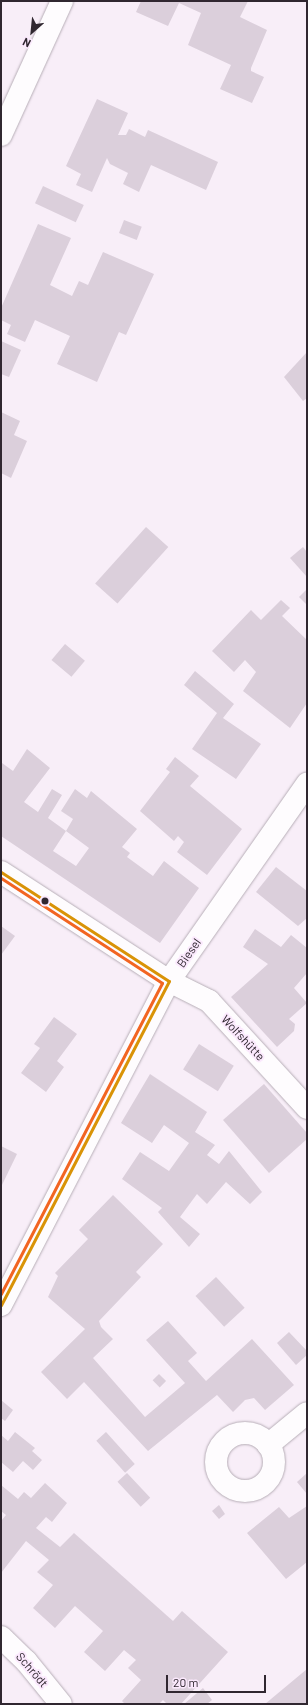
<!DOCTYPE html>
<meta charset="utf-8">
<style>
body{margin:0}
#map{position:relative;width:308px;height:1705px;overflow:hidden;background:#f8eef8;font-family:Barlow,sans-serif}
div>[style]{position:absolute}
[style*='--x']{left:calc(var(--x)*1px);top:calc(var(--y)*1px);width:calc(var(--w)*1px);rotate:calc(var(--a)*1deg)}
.building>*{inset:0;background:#dbcfdb;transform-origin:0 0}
.roads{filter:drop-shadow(0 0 1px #b7aeb7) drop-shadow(0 0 1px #b7aeb7)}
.street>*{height:22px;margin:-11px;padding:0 11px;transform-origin:11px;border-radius:11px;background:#fefcfe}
.street>.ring{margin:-11px;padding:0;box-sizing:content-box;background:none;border:22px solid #fefcfe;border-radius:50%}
.bus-1>*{height:3px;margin:-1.5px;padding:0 1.5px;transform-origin:1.5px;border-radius:1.5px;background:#d99307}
.bus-2>*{height:3px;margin:-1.5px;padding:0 1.5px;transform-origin:1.5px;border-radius:1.5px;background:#f26522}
.dots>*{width:11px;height:11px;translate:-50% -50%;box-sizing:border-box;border:2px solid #fbe9fd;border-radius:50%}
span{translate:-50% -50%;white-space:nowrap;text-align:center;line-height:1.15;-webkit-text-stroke:4px #fbe9fd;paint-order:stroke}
.street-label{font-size:12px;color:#302730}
.frame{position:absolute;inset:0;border:2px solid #302730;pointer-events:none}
.north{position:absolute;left:12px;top:12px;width:40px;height:40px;-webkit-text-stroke:3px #fbe9fd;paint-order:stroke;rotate:207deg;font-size:11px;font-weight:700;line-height:16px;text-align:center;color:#302730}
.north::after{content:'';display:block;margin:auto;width:14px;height:18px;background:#302730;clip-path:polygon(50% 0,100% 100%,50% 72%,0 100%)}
.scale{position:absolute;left:166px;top:1675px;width:100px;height:18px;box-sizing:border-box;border:2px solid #302730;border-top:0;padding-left:5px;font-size:12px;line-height:14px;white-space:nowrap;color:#302730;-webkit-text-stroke:3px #fbe9fd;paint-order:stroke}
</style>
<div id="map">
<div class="building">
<i style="clip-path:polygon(141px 1px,248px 1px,240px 17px,267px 30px,251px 68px,251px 71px,264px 77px,252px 103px,220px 89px,231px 65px,188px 45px,201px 13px,179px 3px,168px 26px,136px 12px)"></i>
<i style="clip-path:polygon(97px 99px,128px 113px,118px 135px,126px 135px,129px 129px,145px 137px,148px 130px,218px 162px,206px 190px,151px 165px,139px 192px,123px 184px,128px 173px,110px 164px,107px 158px,92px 192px,76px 185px,81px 174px,66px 166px)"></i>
<i style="left:43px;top:186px;width:45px;height:19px;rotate:25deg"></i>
<i style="left:124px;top:220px;width:19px;height:14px;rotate:21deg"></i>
<i style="clip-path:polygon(38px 224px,71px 238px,50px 285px,72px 296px,79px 281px,88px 285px,103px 252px,154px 274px,126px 335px,119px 332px,97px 382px,57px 364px,70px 336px,35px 320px,25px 342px,7px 334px,11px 325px,1px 320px,1px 308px)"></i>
<i style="clip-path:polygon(1px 341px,21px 350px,9px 377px,1px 374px)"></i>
<i style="clip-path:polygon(307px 352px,307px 398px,303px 401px,284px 377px)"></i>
<i style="clip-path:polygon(1px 412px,20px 421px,14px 435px,27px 441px,11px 478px,1px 473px)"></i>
<i style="left:146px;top:527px;width:30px;height:76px;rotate:42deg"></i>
<i style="clip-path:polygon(303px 547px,307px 552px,307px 577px,290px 558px)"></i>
<i style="clip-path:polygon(307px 589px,307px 605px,299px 597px)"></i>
<i style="clip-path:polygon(281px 600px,290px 608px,282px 616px,307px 640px,307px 703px,290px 728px,243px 691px,256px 672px,245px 660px,234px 672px,212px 651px,251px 610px,261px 620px)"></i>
<i style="left:65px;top:644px;width:26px;height:21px;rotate:40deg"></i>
<i style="clip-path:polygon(195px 671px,234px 704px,223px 718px,261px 744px,236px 779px,192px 749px,217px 713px,184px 685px)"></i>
<i style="clip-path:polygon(27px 749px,50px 768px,24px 802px,38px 812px,52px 789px,62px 795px,48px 818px,66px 831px,53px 851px,76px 866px,89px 848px,66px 831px,73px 819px,61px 811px,75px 789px,87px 798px,91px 791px,137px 829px,122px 847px,130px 853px,127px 857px,153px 876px,164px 861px,199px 888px,160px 943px,1px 836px,1px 765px,2px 763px,13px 771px)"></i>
<i style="clip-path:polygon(175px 757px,199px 776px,190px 786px,242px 829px,207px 875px,177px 852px,184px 842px,178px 836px,174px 841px,140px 811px,170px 772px,166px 769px)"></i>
<i style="clip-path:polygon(276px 867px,307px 891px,307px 918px,298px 926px,256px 892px)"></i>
<i style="clip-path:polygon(1px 926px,15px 936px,1px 955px)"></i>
<i style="clip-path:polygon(255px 929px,281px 947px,291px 935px,307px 948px,307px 973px,294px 988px,307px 1003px,289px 1019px,295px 1024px,294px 1031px,277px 1047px,231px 997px,268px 964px,243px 947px)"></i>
<i style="clip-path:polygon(54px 1017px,77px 1034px,57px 1061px,64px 1067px,46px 1092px,21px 1073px,40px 1048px,34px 1044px)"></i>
<i style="left:199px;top:1044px;width:41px;height:30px;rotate:32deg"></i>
<i style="clip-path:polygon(150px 1074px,207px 1112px,195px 1132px,215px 1145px,207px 1155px,219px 1164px,229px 1151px,262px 1192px,250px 1204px,226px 1182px,207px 1204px,197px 1194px,180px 1217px,200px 1234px,189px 1247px,158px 1212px,162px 1208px,122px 1179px,140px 1152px,169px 1171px,189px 1143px,164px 1125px,152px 1143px,121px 1123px)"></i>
<i style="clip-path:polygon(264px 1084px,307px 1133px,307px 1139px,269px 1173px,223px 1120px)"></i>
<i style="clip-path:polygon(1px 1146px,17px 1154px,1px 1187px)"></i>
<i style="clip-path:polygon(113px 1195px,163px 1244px,136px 1272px,141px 1277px,99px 1321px,101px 1327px,113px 1339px,93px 1358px,145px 1417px,185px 1383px,146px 1340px,168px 1321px,197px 1353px,188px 1361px,206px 1381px,252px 1339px,294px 1385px,265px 1410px,254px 1398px,245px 1400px,233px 1412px,217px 1395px,148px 1451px,84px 1382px,67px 1399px,41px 1372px,85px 1329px,48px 1297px,58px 1276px,55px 1273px,88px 1239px,79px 1230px)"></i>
<i style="left:216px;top:1277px;width:42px;height:28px;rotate:47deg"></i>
<i style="clip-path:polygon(289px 1332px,307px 1351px,307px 1355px,296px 1365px,277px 1343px)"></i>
<i style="left:159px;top:1374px;width:10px;height:9px;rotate:45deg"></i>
<i style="clip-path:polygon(1px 1400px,13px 1410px,5px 1421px,1px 1418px)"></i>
<i style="clip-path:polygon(15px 1432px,35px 1448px,32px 1451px,42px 1460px,33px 1470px,23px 1461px,13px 1472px,1px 1462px,1px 1435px,8px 1441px)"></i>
<i style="left:106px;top:1432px;width:43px;height:13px;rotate:48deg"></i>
<i style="left:127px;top:1473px;width:34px;height:13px;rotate:47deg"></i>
<i style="clip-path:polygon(307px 1473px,307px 1494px,297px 1482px)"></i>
<i style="clip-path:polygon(45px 1483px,67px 1503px,52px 1522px,46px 1517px,36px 1528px,60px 1547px,74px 1533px,173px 1621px,182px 1611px,228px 1652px,181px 1704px,167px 1704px,163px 1700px,159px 1704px,125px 1704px,122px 1701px,141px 1680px,128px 1668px,136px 1660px,124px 1650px,105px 1671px,84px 1652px,103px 1631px,75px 1606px,55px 1628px,33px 1608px,53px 1585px,37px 1572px,49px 1560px,26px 1541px,1px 1573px,1px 1521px,6px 1515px,1px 1511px,1px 1485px,18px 1499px,24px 1492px,31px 1498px)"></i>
<i style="clip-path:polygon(219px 1505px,225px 1514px,219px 1519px,212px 1511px)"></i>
<i style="clip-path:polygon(307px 1506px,307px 1562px,286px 1579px,247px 1533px,279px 1507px,289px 1518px)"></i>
<i style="clip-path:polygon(307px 1669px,307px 1704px,265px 1704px)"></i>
<i style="clip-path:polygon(203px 1688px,212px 1700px,207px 1704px,184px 1704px)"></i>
</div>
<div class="roads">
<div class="street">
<i style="--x:1;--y:135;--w:147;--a:-65.5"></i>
<i style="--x:1;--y:872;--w:200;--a:33"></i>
<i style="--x:169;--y:981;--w:45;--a:26.6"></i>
<i style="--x:209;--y:1001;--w:145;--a:47.5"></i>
<i style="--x:1;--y:1305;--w:365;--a:-62.6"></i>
<i style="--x:169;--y:981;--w:241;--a:-55"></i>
<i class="ring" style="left:216px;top:1433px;width:36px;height:36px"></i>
<i style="--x:268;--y:1445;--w:50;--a:-39.4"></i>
<i style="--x:1;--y:1637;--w:35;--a:44"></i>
<i style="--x:26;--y:1661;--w:55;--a:50.9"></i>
</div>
</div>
<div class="bus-1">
<i style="--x:1;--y:872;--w:200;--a:33"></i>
<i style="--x:169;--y:981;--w:365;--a:117.4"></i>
</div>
<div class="bus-2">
<i style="--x:1;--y:878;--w:192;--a:33.1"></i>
<i style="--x:162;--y:983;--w:350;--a:117.4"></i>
</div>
<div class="dots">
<i style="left:45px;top:901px;background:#302730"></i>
</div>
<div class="street-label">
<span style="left:189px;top:953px;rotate:-55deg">Biesel</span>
<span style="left:243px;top:1038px;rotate:47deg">Wolfshütte</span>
<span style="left:32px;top:1670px;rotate:49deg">Schrödt</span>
</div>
<div class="frame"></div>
<div class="north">N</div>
<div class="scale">20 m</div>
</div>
